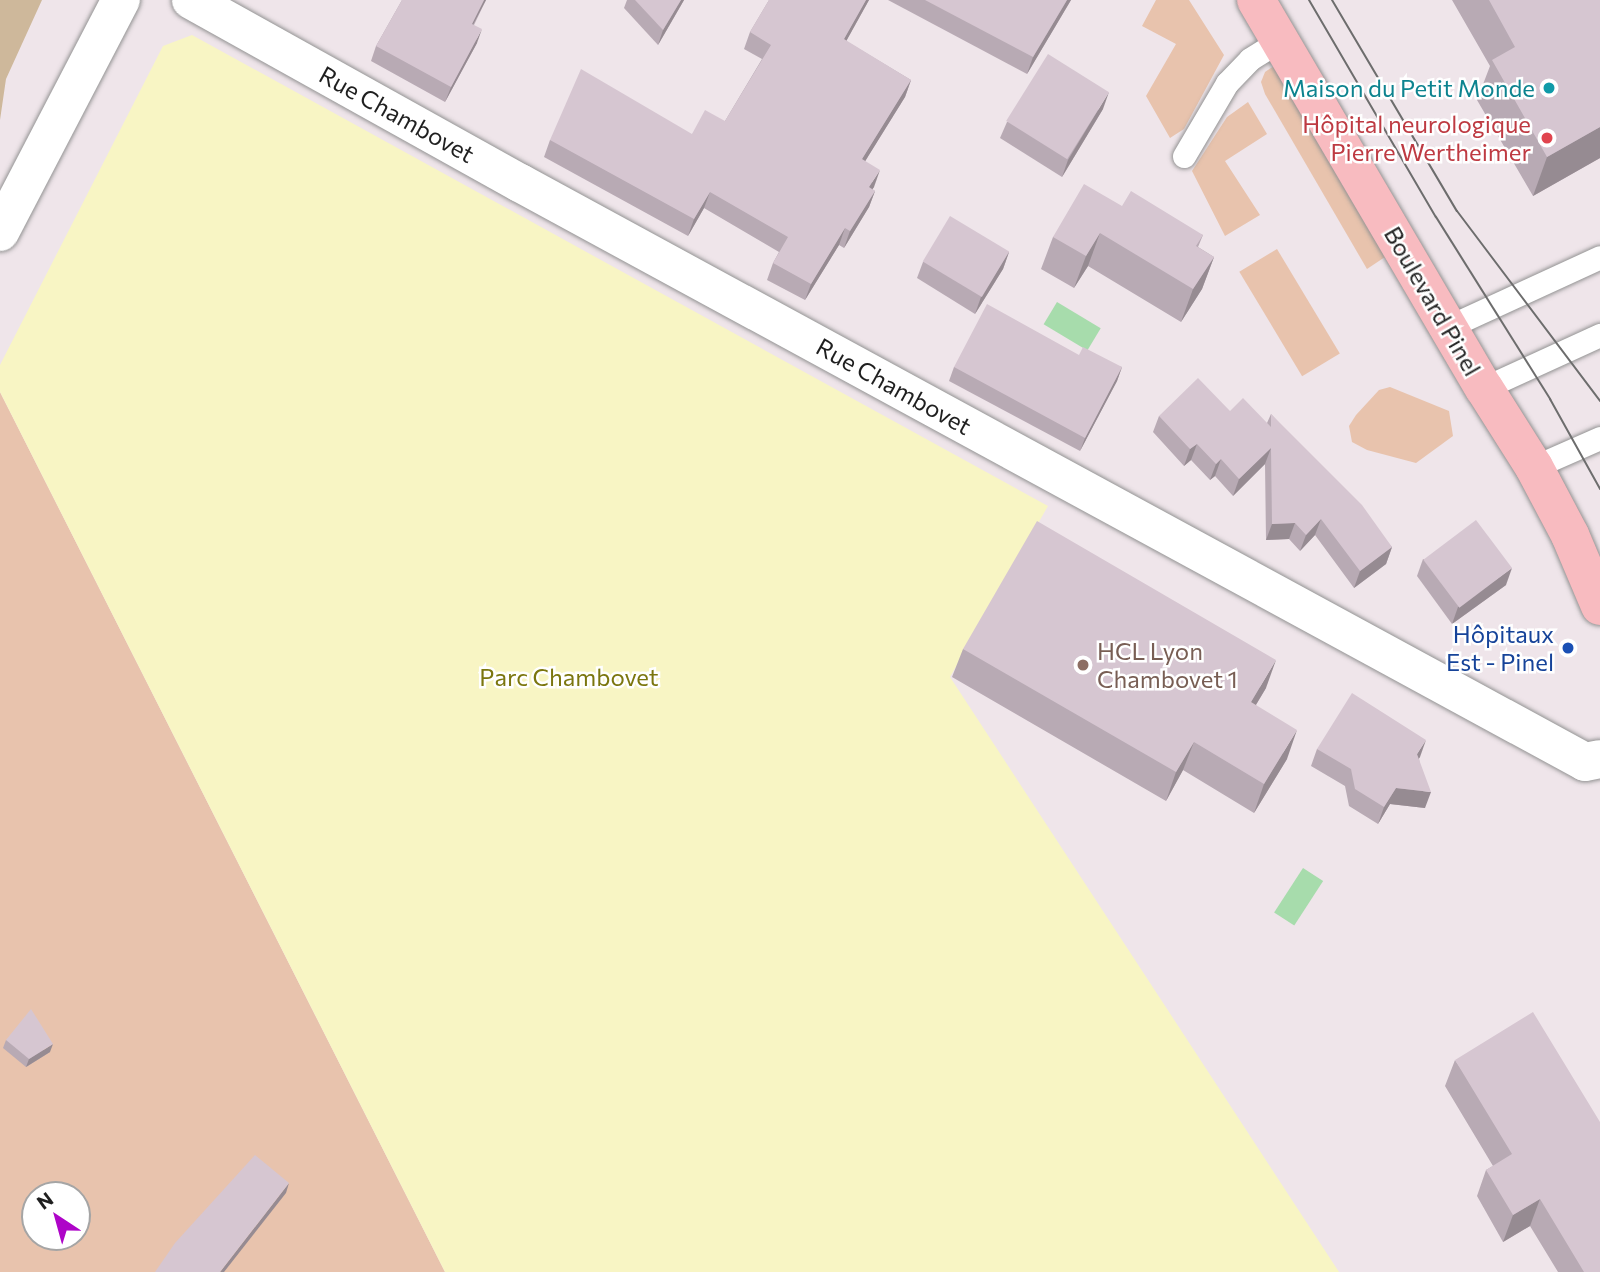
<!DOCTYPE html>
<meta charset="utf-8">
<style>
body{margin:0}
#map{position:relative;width:1600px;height:1272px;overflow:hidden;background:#efe5ea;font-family:Commissioner,sans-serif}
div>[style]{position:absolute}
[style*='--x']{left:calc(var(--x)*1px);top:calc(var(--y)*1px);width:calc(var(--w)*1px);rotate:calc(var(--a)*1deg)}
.grass>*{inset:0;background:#e8c3ad;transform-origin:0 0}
.forest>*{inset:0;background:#ceb89b}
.park>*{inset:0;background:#f8f5c4}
.water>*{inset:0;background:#a7dcac;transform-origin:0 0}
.roads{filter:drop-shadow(0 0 2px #939393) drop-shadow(0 0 2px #939393)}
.service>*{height:23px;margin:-11.5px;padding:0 11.5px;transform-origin:11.5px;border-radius:11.5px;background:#fff}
.minor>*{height:38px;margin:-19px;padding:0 19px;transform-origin:19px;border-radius:19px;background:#fff}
.secondary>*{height:38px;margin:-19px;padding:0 19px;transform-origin:19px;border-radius:19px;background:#f8bbc0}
.tram>*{height:2px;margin:-1px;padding:0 1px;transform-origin:1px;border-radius:1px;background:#6d6d6d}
.wall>*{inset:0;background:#b8aab4}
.shaded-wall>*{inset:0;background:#968b92}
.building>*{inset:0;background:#d6c6d1;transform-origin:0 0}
.dots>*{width:19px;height:19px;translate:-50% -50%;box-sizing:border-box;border:4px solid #fff;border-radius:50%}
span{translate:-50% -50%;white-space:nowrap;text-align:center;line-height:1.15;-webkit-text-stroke:5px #fff;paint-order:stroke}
.culture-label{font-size:24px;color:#0d838f}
.right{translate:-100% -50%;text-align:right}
.street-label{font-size:24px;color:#1f1f1f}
.health-label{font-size:24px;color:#be3a42}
.transit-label{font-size:24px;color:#164399}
.education-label{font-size:24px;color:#785e54}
.left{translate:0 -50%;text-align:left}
.park-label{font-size:24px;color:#7b760e}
.north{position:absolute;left:21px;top:1181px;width:70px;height:70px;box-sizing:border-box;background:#fff;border:2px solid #a5a5a5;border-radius:50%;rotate:324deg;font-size:19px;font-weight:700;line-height:28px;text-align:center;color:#1f1f1f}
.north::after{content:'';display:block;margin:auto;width:24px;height:32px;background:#ae05c8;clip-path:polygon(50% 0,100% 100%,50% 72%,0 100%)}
</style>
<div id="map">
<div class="grass">
<i style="clip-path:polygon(1156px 0,1189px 0,1224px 55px,1184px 129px,1170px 138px,1146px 96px,1176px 44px,1142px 26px)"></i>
<i style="clip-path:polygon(1274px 66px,1385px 257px,1367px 269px,1265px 94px,1261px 82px,1265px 72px)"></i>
<i style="clip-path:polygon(1248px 102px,1267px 134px,1225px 161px,1260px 215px,1225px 236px,1192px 171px,1227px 117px)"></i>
<i style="left:1277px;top:249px;width:122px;height:44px;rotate:59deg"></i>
<i style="clip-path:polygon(1390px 387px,1449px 411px,1453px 436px,1416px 463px,1367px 450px,1352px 442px,1349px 426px,1356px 415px,1379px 390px)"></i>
<i style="clip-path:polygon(evenodd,0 392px,445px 1272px,0 1272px,0 392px,35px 1195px,77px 1195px,77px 1237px,35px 1237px,35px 1195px)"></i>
</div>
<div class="forest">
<i style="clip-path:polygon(0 0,42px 0,6px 79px,0 120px)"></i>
</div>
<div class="park">
<i style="clip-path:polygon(192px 35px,1048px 506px,950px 677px,1339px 1272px,445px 1272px,0 392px,0 365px,163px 46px)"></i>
</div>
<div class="water">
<i style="left:1057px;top:302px;width:51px;height:26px;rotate:31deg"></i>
<i style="left:1303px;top:868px;width:24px;height:53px;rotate:33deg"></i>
</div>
<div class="roads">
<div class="service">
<i style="--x:1184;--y:156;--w:85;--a:-59.5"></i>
<i style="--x:1227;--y:83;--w:33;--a:-46"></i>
<i style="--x:1250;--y:59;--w:36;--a:-32"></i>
<i style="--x:1448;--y:327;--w:167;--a:-24.7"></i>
<i style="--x:1484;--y:388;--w:128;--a:-24.6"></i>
<i style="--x:1534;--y:467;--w:72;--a:-23.7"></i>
</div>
<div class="minor">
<i style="--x:191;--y:0;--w:376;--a:29.1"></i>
<i style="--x:520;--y:183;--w:1212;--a:28.53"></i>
<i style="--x:1585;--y:762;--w:15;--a:-11"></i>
<i style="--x:0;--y:232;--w:262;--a:-62.5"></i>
</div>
<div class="secondary">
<i style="--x:1256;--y:0;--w:450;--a:59.6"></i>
<i style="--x:1484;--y:388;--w:93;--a:57.7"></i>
<i style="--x:1534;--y:467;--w:77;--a:62.1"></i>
<i style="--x:1570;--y:535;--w:77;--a:67.1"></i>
</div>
</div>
<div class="tram">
<i style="--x:1309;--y:0;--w:251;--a:59.7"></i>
<i style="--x:1436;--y:217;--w:215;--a:57.9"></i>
<i style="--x:1550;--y:399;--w:103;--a:60.9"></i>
<i style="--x:1332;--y:0;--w:245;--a:59.4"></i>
<i style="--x:1457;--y:211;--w:238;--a:53"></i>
</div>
<div class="wall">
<i style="clip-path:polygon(402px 0,486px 0,474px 25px,477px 43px,445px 102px,371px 61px,376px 46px)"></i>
<i style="clip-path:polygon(627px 0,684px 0,658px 45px,624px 8px)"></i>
<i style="clip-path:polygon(769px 0,869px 0,846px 41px,911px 80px,905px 97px,865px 161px,874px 187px,872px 189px,875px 191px,869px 207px,844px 248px,839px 245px,805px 300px,767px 280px,773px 263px,779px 252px,704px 208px,688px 236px,544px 157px,550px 140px,692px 134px,725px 121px,762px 59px,744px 49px,750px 32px)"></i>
<i style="clip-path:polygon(888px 0,1071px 0,1027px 74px)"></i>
<i style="clip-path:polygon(1452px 0,1600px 0,1600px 158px,1533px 196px,1477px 100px,1490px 66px)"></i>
<i style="clip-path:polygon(1103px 109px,1062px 177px,1000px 138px,1007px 122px)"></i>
<i style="clip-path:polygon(1122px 206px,1203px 235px,1198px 247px,1214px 257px,1202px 289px,1181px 322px,1088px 266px,1074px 288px,1041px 269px,1053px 237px)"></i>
<i style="clip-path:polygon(1009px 252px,1003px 269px,975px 314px,917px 278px,923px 262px)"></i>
<i style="clip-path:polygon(1079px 355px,1122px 367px,1117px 381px,1080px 451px,949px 381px,954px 367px)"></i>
<i style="clip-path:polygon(1271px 414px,1392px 547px,1386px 564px,1354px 588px,1315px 535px,1300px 551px,1289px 539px,1266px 540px,1265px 464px,1233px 496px,1215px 476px,1210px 480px,1191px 460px,1184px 466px,1153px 432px,1159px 416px,1267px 423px)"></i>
<i style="clip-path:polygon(1423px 559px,1506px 585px,1452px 624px,1417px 576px)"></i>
<i style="clip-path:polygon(963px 649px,1266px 688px,1256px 705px,1287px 759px,1254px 813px,1183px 770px,1166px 801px,952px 677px)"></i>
<i style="clip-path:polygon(1317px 749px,1420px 757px,1419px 758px,1425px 808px,1390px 804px,1378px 824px,1349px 806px,1345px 786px,1311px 766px)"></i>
<i style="clip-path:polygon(6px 1040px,50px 1052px,26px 1067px,3px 1048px)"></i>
<i style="clip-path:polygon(1455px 1060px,1600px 1272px,1558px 1272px,1530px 1226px,1503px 1242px,1477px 1196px,1486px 1170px,1493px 1166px,1445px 1086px)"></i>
</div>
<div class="shaded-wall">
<i style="clip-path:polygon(484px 0,486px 0,466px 38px,472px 24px)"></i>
<i style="clip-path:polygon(681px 0,684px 0,658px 45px,663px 30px)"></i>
<i style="clip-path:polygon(866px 0,869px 0,838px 56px,844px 39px)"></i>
<i style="clip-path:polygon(1067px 0,1071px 0,1027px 74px,1033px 57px)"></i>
<i style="clip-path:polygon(482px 29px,477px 43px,445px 102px,451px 87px)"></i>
<i style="clip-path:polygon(911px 80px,905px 97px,856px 176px,862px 159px)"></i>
<i style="clip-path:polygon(1109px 92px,1103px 109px,1062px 177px,1068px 160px)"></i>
<i style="clip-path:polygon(1600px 127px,1600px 158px,1533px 196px,1547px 157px)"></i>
<i style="clip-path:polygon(880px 170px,874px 187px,863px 203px,869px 187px)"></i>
<i style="clip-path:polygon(875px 191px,869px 207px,844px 248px,850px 231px)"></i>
<i style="clip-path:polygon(710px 192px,704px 208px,688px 236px,694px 219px)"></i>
<i style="clip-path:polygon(845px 228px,839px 245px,805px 300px,811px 284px)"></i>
<i style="clip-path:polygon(1100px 233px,1088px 266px,1074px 288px,1086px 256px)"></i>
<i style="clip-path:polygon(1009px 252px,1003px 269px,975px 314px,981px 297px)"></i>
<i style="clip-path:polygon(1214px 257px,1202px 289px,1181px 322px,1193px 289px)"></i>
<i style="clip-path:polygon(1122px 367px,1117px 381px,1080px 451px,1085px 438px)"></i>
<i style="clip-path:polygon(1197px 444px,1191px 460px,1184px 466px,1190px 449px)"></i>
<i style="clip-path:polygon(1271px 448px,1265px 464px,1233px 496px,1239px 479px)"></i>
<i style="clip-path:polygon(1221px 459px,1215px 476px,1210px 480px,1216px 464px)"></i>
<i style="clip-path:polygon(1321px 519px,1315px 535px,1300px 551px,1306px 535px)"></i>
<i style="clip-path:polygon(1295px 523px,1289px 539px,1266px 540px,1272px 524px)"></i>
<i style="clip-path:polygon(1392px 547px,1386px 564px,1354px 588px,1360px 571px)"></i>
<i style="clip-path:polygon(1512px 568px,1506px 585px,1452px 624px,1458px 607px)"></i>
<i style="clip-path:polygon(1276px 660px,1266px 688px,1240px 731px,1251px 702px)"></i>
<i style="clip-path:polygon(1297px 730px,1287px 759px,1254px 813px,1264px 784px)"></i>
<i style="clip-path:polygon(1426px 740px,1420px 757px,1411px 770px,1417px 754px)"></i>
<i style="clip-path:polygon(1194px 742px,1183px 770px,1166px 801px,1176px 772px)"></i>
<i style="clip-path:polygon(1396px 788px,1431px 792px,1425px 808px,1390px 804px,1378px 824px,1384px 807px)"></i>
<i style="clip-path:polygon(53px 1044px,50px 1052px,26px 1067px,29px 1059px)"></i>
<i style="clip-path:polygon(289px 1183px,286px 1193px,224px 1272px,220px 1272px)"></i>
<i style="clip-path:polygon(1540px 1199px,1530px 1226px,1503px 1242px,1513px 1215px)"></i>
</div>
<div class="building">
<i style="clip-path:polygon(402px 0,484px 0,472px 24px,482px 29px,451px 87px,376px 46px)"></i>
<i style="clip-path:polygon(635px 0,681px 0,663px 30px)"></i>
<i style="clip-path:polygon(769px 0,866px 0,844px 39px,911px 80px,862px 159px,880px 170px,869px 187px,875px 191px,850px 231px,845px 228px,811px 284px,773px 263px,788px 237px,710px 192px,694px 219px,550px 140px,581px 69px,692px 134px,705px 110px,725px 121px,771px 45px,750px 32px)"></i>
<i style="clip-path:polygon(925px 0,1067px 0,1033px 57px)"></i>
<i style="clip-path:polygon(1489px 0,1600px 0,1600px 127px,1547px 157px,1492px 60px,1515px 47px)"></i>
<i style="left:1048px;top:54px;width:72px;height:79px;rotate:32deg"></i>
<i style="clip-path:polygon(1084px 184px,1122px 206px,1131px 191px,1203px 235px,1196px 246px,1214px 257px,1193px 289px,1100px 233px,1086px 256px,1053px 237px)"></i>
<i style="left:950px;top:216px;width:69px;height:53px;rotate:31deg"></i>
<i style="clip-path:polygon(987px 304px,1079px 355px,1083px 347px,1122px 367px,1085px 438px,954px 367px)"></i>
<i style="clip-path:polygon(1198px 378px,1230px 411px,1243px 398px,1271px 427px,1271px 414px,1362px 505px,1392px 547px,1360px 571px,1321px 519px,1306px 535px,1295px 523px,1272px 524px,1271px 448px,1239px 479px,1221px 459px,1216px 464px,1197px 444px,1190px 449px,1159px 416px)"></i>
<i style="left:1476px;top:520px;width:60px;height:66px;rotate:53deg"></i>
<i style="clip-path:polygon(1037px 521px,1276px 660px,1251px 702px,1297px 730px,1264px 784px,1194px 742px,1176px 772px,963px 649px)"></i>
<i style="clip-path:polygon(1352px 693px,1426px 740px,1417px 754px,1431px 792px,1396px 788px,1384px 807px,1355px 789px,1351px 769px,1317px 749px)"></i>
<i style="clip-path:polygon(31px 1009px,53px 1044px,29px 1059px,6px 1040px)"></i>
<i style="clip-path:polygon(1533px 1012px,1600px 1122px,1600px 1272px,1584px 1272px,1540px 1199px,1513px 1215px,1486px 1170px,1512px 1154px,1455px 1060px)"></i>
<i style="clip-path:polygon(255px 1155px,289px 1183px,220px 1272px,155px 1272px,175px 1243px)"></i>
</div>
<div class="dots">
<i style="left:1549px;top:88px;background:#0f9aa8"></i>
<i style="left:1547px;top:138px;background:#e0444e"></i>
<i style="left:1568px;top:648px;background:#1a4fb4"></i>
<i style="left:1083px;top:665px;background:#8d6e63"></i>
</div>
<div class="culture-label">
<span class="right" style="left:1535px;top:88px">Maison du Petit Monde</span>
</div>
<div class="street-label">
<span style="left:397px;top:114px;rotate:29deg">Rue Chambovet</span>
<span style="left:1433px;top:301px;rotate:60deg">Boulevard Pinel</span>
<span style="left:894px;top:386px;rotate:29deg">Rue Chambovet</span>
</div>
<div class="health-label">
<span class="right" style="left:1531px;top:138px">Hôpital neurologique<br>Pierre Wertheimer</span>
</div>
<div class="transit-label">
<span class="right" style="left:1554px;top:648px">Hôpitaux<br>Est - Pinel</span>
</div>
<div class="education-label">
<span class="left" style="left:1097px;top:665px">HCL Lyon<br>Chambovet 1</span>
</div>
<div class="park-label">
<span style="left:569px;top:677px">Parc Chambovet</span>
</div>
<div class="north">N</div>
</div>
